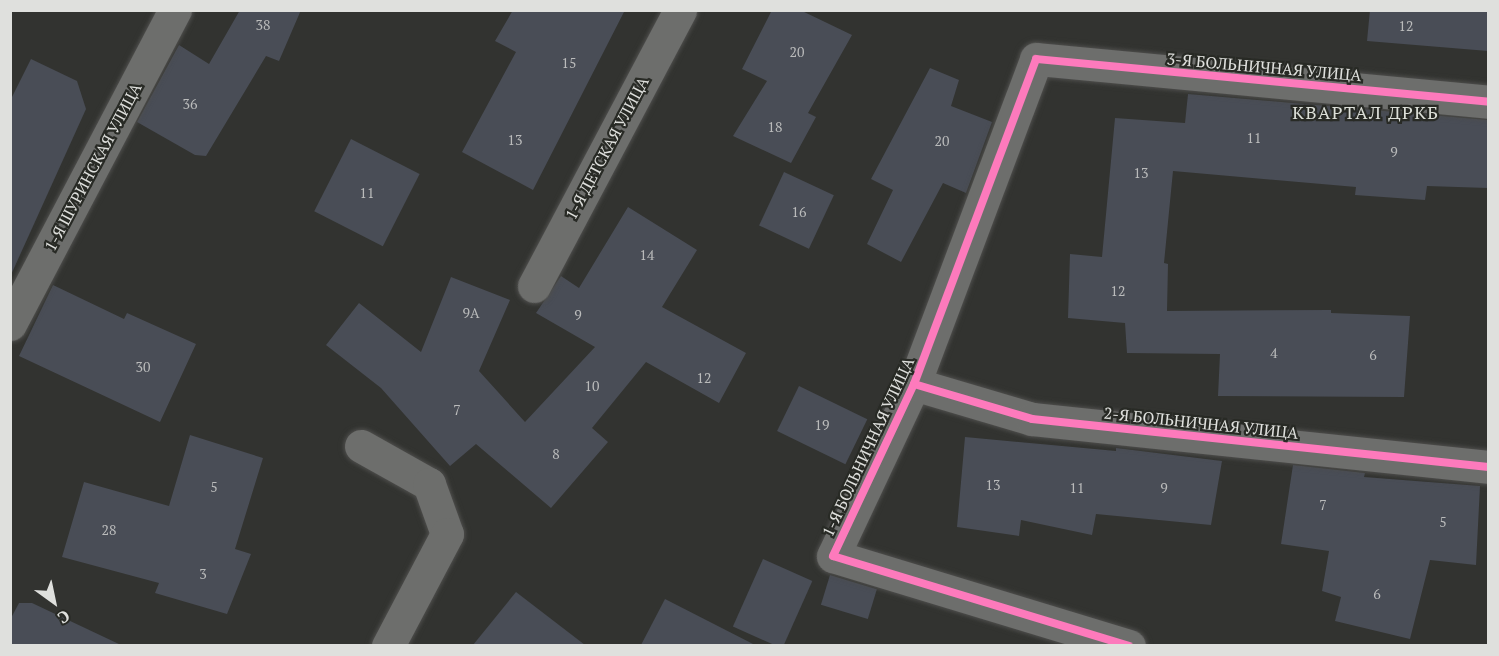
<!DOCTYPE html>
<meta charset="utf-8">
<style>
body{margin:0}
#map{position:relative;width:1499px;height:656px;overflow:hidden;background:#323330;font-family:"PT Serif",serif}
div>[style]{position:absolute}
[style*='--x']{left:calc(var(--x)*1px);top:calc(var(--y)*1px);width:calc(var(--w)*1px);rotate:calc(var(--a)*1deg)}
.building>*{inset:0;background:#494d56;transform-origin:0 0}
.roads{filter:drop-shadow(0 0 2px #4e4e4c) drop-shadow(0 0 2px #4e4e4c)}
.minor>*{height:33px;margin:-16.5px;padding:0 16.5px;transform-origin:16.5px;border-radius:16.5px;background:#6d6e6c}
.cycleway>*{height:8px;margin:-4px;padding:0 4px;transform-origin:4px;border-radius:4px;background:#fd7abc}
span{translate:-50% -50%;white-space:nowrap;text-align:center;line-height:1.15;-webkit-text-stroke:4.5px #282a25;paint-order:stroke}
.number-label{font-size:14px;color:#babbbb}
.number-label span{-webkit-text-stroke-width:0}
.street-label{font-size:16px;color:#dfe0dd}
.neighbourhood-label{font-size:18px;color:#dcdfd8;letter-spacing:1.5px}
.frame{position:absolute;inset:0;border:12px solid #dfe0dd;pointer-events:none}
.north{position:absolute;left:24px;top:572px;width:60px;height:60px;-webkit-text-stroke:4px #282a25;paint-order:stroke;rotate:147deg;font-size:16px;font-weight:700;line-height:24px;text-align:center;color:#dfe0dd}
.north::after{content:'';display:block;margin:auto;width:21px;height:27px;background:#dfe0dd;clip-path:polygon(50% 0,100% 100%,50% 72%,0 100%)}
</style>
<div id="map">
<div class="building">
<i style="clip-path:polygon(240px 10px,301px 10px,279px 61px,266px 56px,206px 156px,195px 155px,137px 122px,179px 45px,209px 64px)"></i>
<i style="clip-path:polygon(513px 10px,625px 10px,533px 190px,462px 152px,516px 52px,495px 41px)"></i>
<i style="clip-path:polygon(772px 10px,800px 10px,852px 35px,808px 113px,816px 117px,791px 163px,733px 136px,767px 81px,742px 69px)"></i>
<i style="clip-path:polygon(1370px 10px,1488px 10px,1488px 51px,1367px 41px)"></i>
<i style="clip-path:polygon(31px 59px,77px 81px,86px 109px,10px 277px,10px 101px)"></i>
<i style="clip-path:polygon(930px 68px,959px 80px,951px 106px,992px 122px,966px 193px,943px 183px,901px 262px,867px 244px,893px 190px,871px 179px)"></i>
<i style="clip-path:polygon(1188px 94px,1488px 120px,1488px 188px,1427px 186px,1425px 200px,1355px 195px,1356px 187px,1173px 171px,1164px 263px,1168px 264px,1167px 311px,1331px 310px,1331px 313px,1410px 316px,1404px 397px,1218px 396px,1220px 354px,1127px 353px,1125px 323px,1068px 318px,1070px 254px,1102px 257px,1115px 118px,1185px 123px)"></i>
<i style="left:351px;top:139px;width:77px;height:81px;rotate:27deg"></i>
<i style="left:784px;top:172px;width:55px;height:59px;rotate:25deg"></i>
<i style="clip-path:polygon(628px 207px,697px 250px,662px 307px,746px 353px,719px 403px,646px 362px,592px 428px,608px 442px,551px 508px,476px 444px,450px 466px,381px 388px,326px 345px,359px 303px,421px 352px,451px 277px,510px 300px,479px 371px,525px 422px,595px 347px,536px 313px,561px 276px,579px 288px)"></i>
<i style="clip-path:polygon(53px 285px,124px 319px,127px 313px,196px 344px,160px 422px,19px 356px)"></i>
<i style="left:799px;top:386px;width:76px;height:50px;rotate:26deg"></i>
<i style="clip-path:polygon(190px 435px,263px 458px,235px 549px,251px 554px,227px 614px,155px 593px,159px 583px,62px 557px,84px 482px,169px 506px)"></i>
<i style="clip-path:polygon(965px 437px,1116px 451px,1116px 448px,1222px 461px,1211px 525px,1096px 514px,1092px 535px,1021px 520px,1019px 536px,957px 527px)"></i>
<i style="clip-path:polygon(1293px 465px,1365px 473px,1364px 477px,1480px 486px,1476px 565px,1430px 560px,1410px 639px,1335px 621px,1341px 597px,1322px 591px,1329px 551px,1281px 544px)"></i>
<i style="left:763px;top:559px;width:54px;height:74px;rotate:24deg"></i>
<i style="left:830px;top:575px;width:49px;height:31px;rotate:17deg"></i>
<i style="clip-path:polygon(516px 592px,585px 645px,473px 645px)"></i>
<i style="clip-path:polygon(665px 599px,755px 645px,641px 645px)"></i>
<i style="clip-path:polygon(19px 603px,32px 603px,121px 645px,10px 645px,10px 620px)"></i>
</div>
<div class="roads">
<div class="minor">
<i style="--x:534;--y:286;--w:312;--a:-62.1"></i>
<i style="--x:10;--y:324;--w:355;--a:-62.3"></i>
<i style="--x:914;--y:384;--w:123;--a:16.5"></i>
<i style="--x:1032;--y:419;--w:459;--a:6"></i>
<i style="--x:361;--y:446;--w:78;--a:29.2"></i>
<i style="--x:429;--y:484;--w:53;--a:70.2"></i>
<i style="--x:447;--y:534;--w:127;--a:117.8"></i>
<i style="--x:1129;--y:646;--w:309;--a:-163.1"></i>
<i style="--x:833;--y:556;--w:190;--a:-64.8"></i>
<i style="--x:914;--y:384;--w:347;--a:-69.4"></i>
<i style="--x:1036;--y:59;--w:454;--a:5.4"></i>
</div>
</div>
<div class="cycleway">
<i style="--x:914;--y:384;--w:123;--a:16.5"></i>
<i style="--x:1032;--y:419;--w:459;--a:6"></i>
<i style="--x:1129;--y:646;--w:309;--a:-163.1"></i>
<i style="--x:833;--y:556;--w:190;--a:-64.8"></i>
<i style="--x:914;--y:384;--w:347;--a:-69.4"></i>
<i style="--x:1036;--y:59;--w:454;--a:5.4"></i>
</div>
<div class="number-label">
<span style="left:263px;top:25px">38</span>
<span style="left:1406px;top:26px">12</span>
<span style="left:797px;top:52px">20</span>
<span style="left:569px;top:63px">15</span>
<span style="left:190px;top:104px">36</span>
<span style="left:775px;top:127px">18</span>
<span style="left:1254px;top:138px">11</span>
<span style="left:515px;top:140px">13</span>
<span style="left:942px;top:141px">20</span>
<span style="left:1394px;top:152px">9</span>
<span style="left:1141px;top:173px">13</span>
<span style="left:367px;top:193px">11</span>
<span style="left:799px;top:212px">16</span>
<span style="left:647px;top:255px">14</span>
<span style="left:1118px;top:291px">12</span>
<span style="left:471px;top:313px">9А</span>
<span style="left:578px;top:315px">9</span>
<span style="left:1274px;top:353px">4</span>
<span style="left:1373px;top:355px">6</span>
<span style="left:143px;top:367px">30</span>
<span style="left:704px;top:378px">12</span>
<span style="left:592px;top:386px">10</span>
<span style="left:457px;top:410px">7</span>
<span style="left:822px;top:425px">19</span>
<span style="left:556px;top:454px">8</span>
<span style="left:993px;top:485px">13</span>
<span style="left:214px;top:487px">5</span>
<span style="left:1077px;top:488px">11</span>
<span style="left:1164px;top:488px">9</span>
<span style="left:1323px;top:505px">7</span>
<span style="left:1443px;top:522px">5</span>
<span style="left:109px;top:530px">28</span>
<span style="left:203px;top:574px">3</span>
<span style="left:1377px;top:594px">6</span>
</div>
<div class="street-label">
<span style="left:1264px;top:67px;rotate:5deg">3-Я БОЛЬНИЧНАЯ УЛИЦА</span>
<span style="left:607px;top:148px;rotate:-62deg">1-Я ДЕТСКАЯ УЛИЦА</span>
<span style="left:93px;top:167px;rotate:-62deg">1-Я ШУРИНСКАЯ УЛИЦА</span>
<span style="left:1201px;top:423px;rotate:6deg">2-Я БОЛЬНИЧНАЯ УЛИЦА</span>
<span style="left:868px;top:447px;rotate:-65deg">1-Я БОЛЬНИЧНАЯ УЛИЦА</span>
</div>
<div class="neighbourhood-label">
<span style="left:1366px;top:112px">КВАРТАЛ ДРКБ</span>
</div>
<div class="frame"></div>
<div class="north">С</div>
</div>
